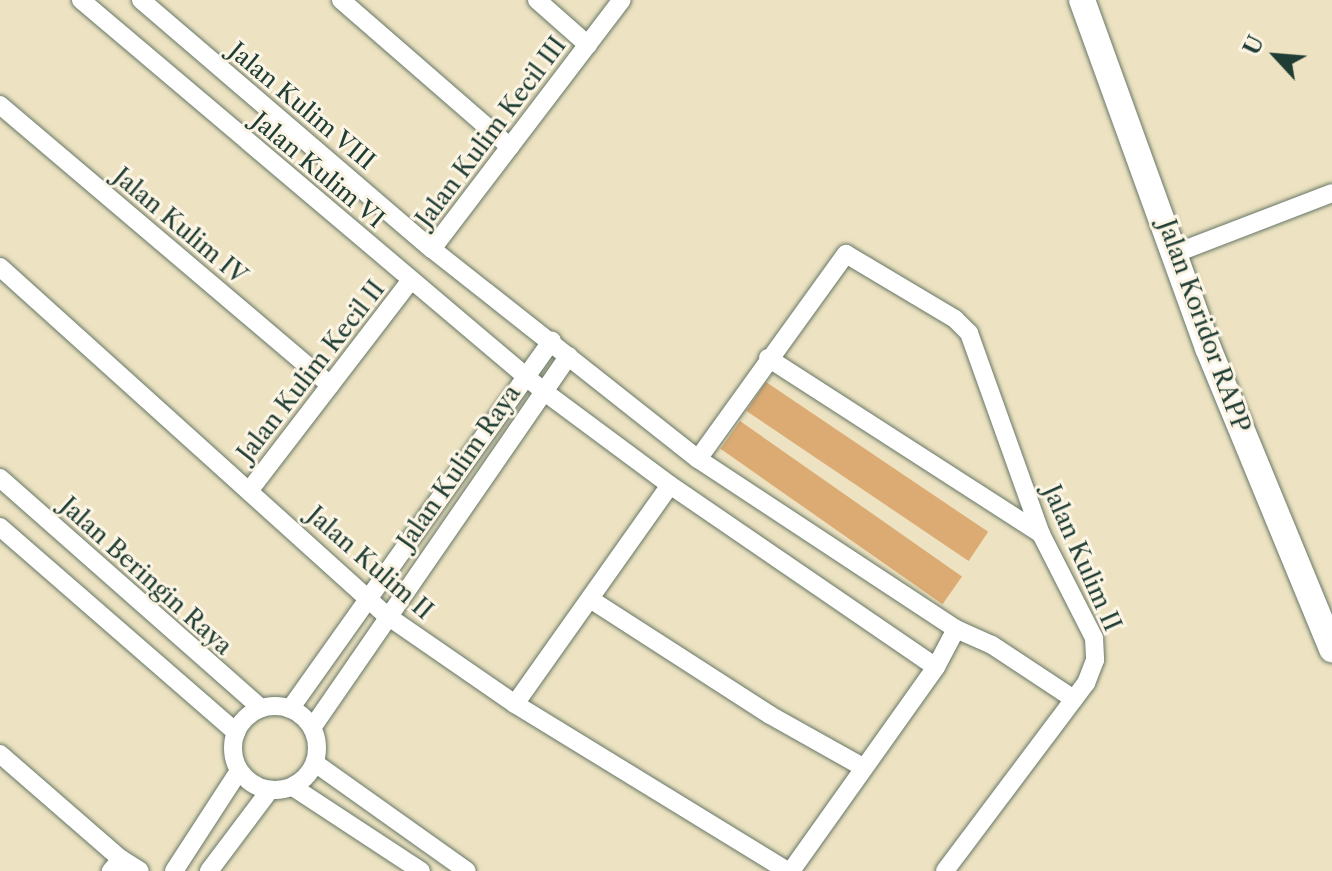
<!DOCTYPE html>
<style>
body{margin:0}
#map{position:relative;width:1332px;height:871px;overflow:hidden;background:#ede3c2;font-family:"Libre Caslon Text",serif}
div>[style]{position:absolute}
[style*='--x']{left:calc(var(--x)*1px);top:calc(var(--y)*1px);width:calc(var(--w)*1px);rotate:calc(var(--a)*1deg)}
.building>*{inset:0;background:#dcab73;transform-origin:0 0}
.roads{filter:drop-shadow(0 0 2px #677766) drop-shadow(0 0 2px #677766)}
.street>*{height:18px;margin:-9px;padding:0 9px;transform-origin:9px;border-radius:9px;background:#fff}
.street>.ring{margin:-9px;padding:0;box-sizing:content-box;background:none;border:18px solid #fff;border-radius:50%}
.secondary>*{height:26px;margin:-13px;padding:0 13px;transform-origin:13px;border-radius:13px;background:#fff}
span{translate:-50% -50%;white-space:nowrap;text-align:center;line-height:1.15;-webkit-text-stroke:6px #fcf5e5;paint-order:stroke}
.street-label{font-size:24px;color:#1f3d34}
.north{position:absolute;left:1236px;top:16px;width:80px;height:80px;-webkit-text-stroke:6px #fcf5e5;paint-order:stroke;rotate:296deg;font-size:22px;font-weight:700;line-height:32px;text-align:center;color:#1f3d34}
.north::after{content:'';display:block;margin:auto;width:28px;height:36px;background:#1f3d34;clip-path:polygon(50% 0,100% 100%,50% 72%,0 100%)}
</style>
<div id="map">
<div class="building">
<i style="left:766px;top:382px;width:268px;height:35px;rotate:34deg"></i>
<i style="left:740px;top:421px;width:271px;height:34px;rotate:35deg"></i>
</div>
<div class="roads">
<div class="street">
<i style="--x:81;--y:0;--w:604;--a:40.23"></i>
<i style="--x:542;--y:390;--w:159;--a:36.6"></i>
<i style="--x:670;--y:485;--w:322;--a:34.4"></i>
<i style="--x:141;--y:0;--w:383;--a:40.6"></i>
<i style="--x:432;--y:249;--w:339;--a:38.3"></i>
<i style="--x:698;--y:459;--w:253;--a:-54.2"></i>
<i style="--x:846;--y:254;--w:127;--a:30.8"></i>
<i style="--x:955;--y:319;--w:20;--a:45"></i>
<i style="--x:969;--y:333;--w:214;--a:70.3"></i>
<i style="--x:1041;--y:534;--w:117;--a:63"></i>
<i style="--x:1094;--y:638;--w:22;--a:87"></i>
<i style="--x:1095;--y:660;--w:25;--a:111"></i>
<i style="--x:1086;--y:683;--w:235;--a:126.9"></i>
<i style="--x:341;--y:0;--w:224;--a:41"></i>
<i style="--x:537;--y:0;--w:68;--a:41.4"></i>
<i style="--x:0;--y:105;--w:433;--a:40.3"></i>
<i style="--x:432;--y:249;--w:313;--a:-52.7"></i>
<i style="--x:1176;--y:253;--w:167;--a:-21"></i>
<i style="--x:0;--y:267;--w:520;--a:42.04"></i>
<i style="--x:386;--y:615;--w:157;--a:34.6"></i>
<i style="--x:515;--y:704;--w:319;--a:31.5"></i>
<i style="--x:768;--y:358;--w:325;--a:32.8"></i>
<i style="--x:698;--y:459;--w:309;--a:33.4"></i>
<i style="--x:0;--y:478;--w:348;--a:41.4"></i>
<i style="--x:249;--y:491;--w:266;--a:-52.5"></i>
<i style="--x:0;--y:527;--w:313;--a:41"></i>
<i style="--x:590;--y:599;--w:214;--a:32.8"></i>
<i style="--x:770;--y:715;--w:104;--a:29.3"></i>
<i style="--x:515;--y:704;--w:268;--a:-54.7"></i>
<i class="ring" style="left:233px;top:706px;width:66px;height:66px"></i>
<i style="--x:290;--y:709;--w:452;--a:-54.6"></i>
<i style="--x:312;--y:728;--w:452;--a:-55.4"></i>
<i style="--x:0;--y:754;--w:160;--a:41"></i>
<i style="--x:121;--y:859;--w:16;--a:130"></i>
<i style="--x:315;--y:763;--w:186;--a:35.4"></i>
<i style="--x:293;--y:787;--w:153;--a:33.3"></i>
<i style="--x:121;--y:859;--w:22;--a:32"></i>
<i style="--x:174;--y:871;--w:119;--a:-57"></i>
<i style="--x:209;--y:871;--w:100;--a:-53.1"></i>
<i style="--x:791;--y:871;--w:250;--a:-54.6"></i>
<i style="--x:936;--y:667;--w:43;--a:-62.2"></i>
<i style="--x:956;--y:629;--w:39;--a:24"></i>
<i style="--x:992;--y:645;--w:98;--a:33.4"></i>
</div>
<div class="secondary">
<i style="--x:1082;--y:0;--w:370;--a:70.1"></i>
<i style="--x:1208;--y:348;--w:326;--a:67.6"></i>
</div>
</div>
<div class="street-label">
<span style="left:302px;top:106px;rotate:40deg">Jalan Kulim VIII</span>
<span style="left:491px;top:132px;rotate:-53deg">Jalan Kulim Kecil III</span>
<span style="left:318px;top:170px;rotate:40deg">Jalan Kulim VI</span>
<span style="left:180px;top:226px;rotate:40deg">Jalan Kulim IV</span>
<span style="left:1204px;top:326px;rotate:70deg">Jalan Koridor RAPP</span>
<span style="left:311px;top:371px;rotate:-52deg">Jalan Kulim Kecil II</span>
<span style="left:459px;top:467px;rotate:-55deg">Jalan Kulim Raya</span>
<span style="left:1082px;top:558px;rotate:66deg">Jalan Kulim II</span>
<span style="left:370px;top:563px;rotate:41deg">Jalan Kulim II</span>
<span style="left:146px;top:576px;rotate:42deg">Jalan Beringin Raya</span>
</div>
<div class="north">U</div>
</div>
